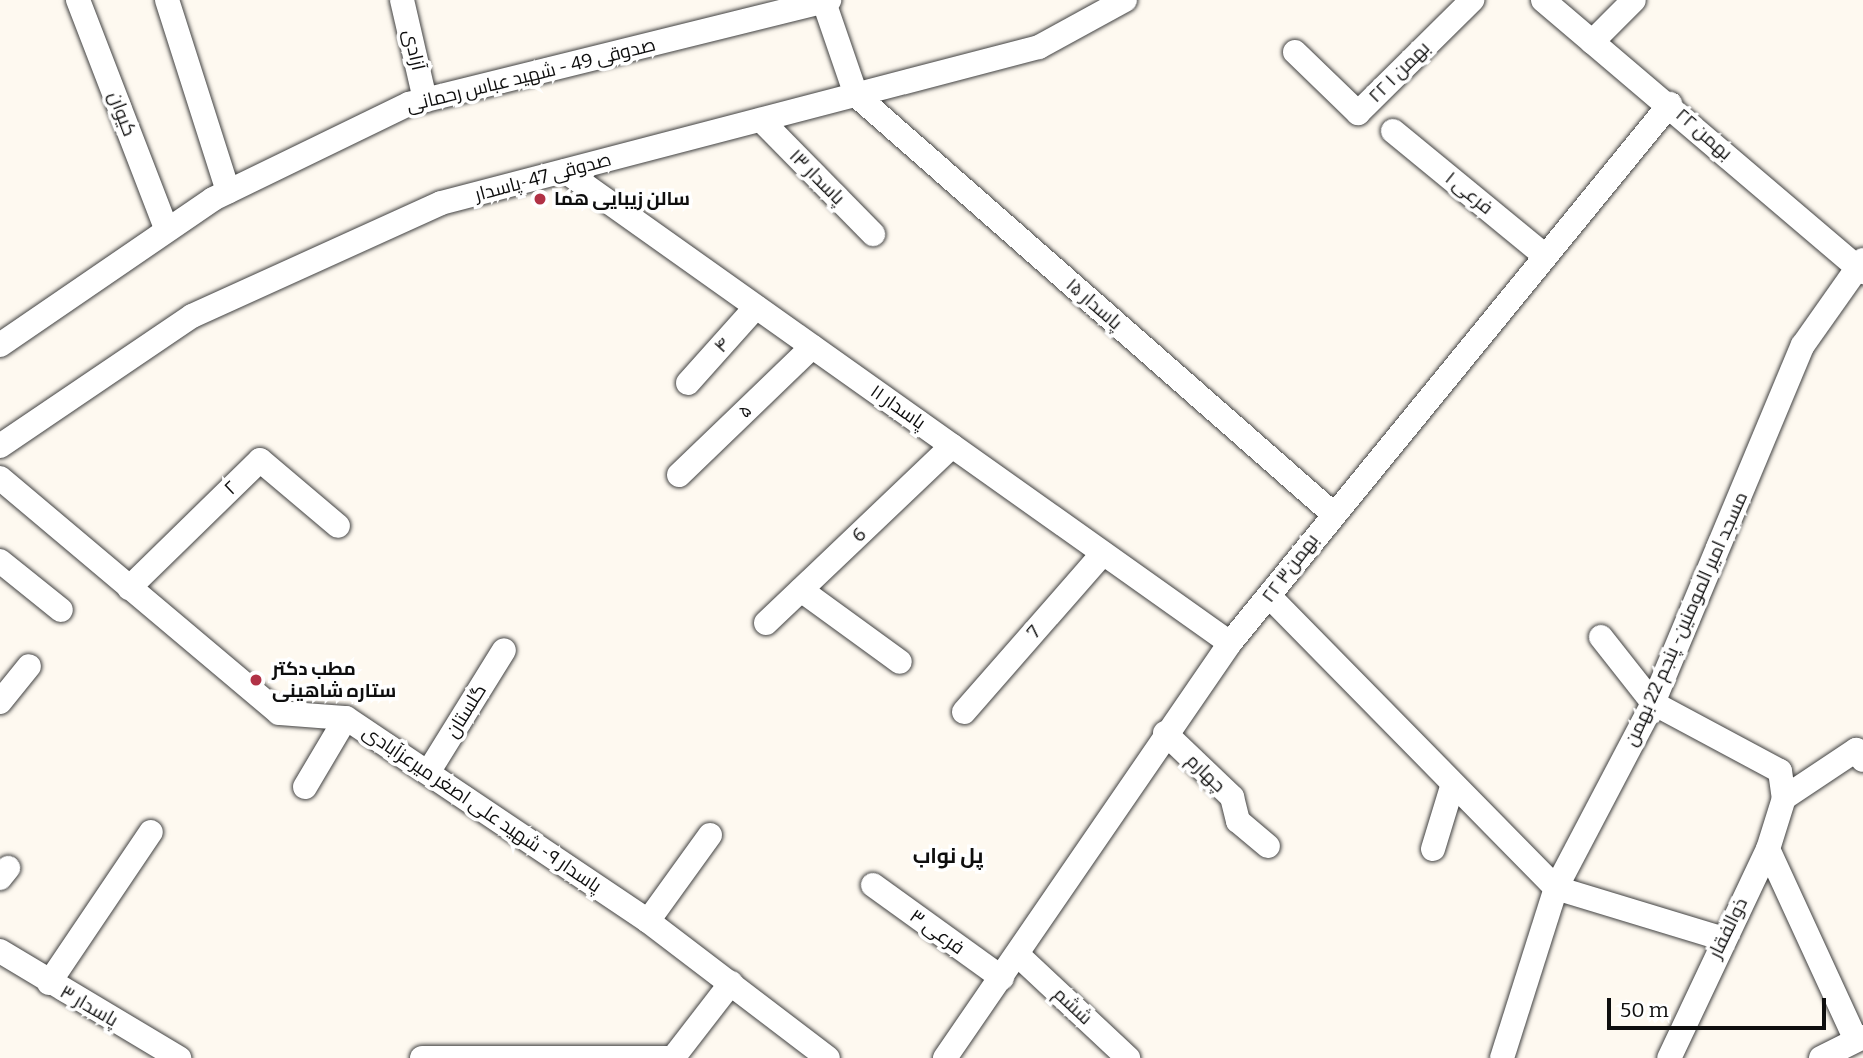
<!DOCTYPE html>
<meta charset="utf-8">
<style>
body{margin:0}
#map{position:relative;width:1863px;height:1058px;overflow:hidden;background:#fef9f0;font-family:Bitter,Cairo,serif}
div>[style]{position:absolute}
[style*='--x']{left:calc(var(--x)*1px);top:calc(var(--y)*1px);width:calc(var(--w)*1px);rotate:calc(var(--a)*1deg)}
.roads{filter:drop-shadow(0 0 2px #414141) drop-shadow(0 0 2px #414141)}
.street>*{height:24px;margin:-12px;padding:0 12px;transform-origin:12px;border-radius:12px;background:#fff}
.dots>*{width:19px;height:19px;translate:-50% -50%;box-sizing:border-box;border:4px solid #fff;border-radius:50%}
span{translate:-50% -50%;white-space:nowrap;text-align:center;line-height:1.15;-webkit-text-stroke:7px #fff;paint-order:stroke}
.street-label{font-size:19px;color:#0e0e0e}
.poi-label{font-size:19px;color:#0e0e0e;font-weight:700}
.left{translate:0 -50%;text-align:left}
.neighbourhood-label{font-size:21px;color:#0e0e0e;font-weight:700}
.scale{position:absolute;left:1607px;top:998px;width:219px;height:32px;box-sizing:border-box;border:4px solid #0e0e0e;border-top:0;padding-left:9px;font-size:21px;line-height:24px;white-space:nowrap;color:#0e0e0e;-webkit-text-stroke:5px #fff;paint-order:stroke}
</style>
<div id="map">
<div class="roads">
<div class="street">
<i style="--x:78;--y:0;--w:244;--a:68.9"></i>
<i style="--x:167;--y:0;--w:201;--a:72.3"></i>
<i style="--x:402;--y:0;--w:103;--a:77"></i>
<i style="--x:1543;--y:0;--w:420;--a:40.4"></i>
<i style="--x:824;--y:2;--w:98;--a:71"></i>
<i style="--x:856;--y:95;--w:632;--a:41.28"></i>
<i style="--x:1592;--y:42;--w:59;--a:-45"></i>
<i style="--x:1295;--y:52;--w:88;--a:44.1"></i>
<i style="--x:1358;--y:113;--w:161;--a:-44.7"></i>
<i style="--x:761;--y:120;--w:160;--a:45.5"></i>
<i style="--x:1393;--y:131;--w:195;--a:39.4"></i>
<i style="--x:565;--y:171;--w:815;--a:35.37"></i>
<i style="--x:0;--y:345;--w:258;--a:-34.4"></i>
<i style="--x:213;--y:199;--w:218;--a:-25.9"></i>
<i style="--x:409;--y:104;--w:433;--a:-13.9"></i>
<i style="--x:688;--y:383;--w:102;--a:-48.2"></i>
<i style="--x:0;--y:446;--w:232;--a:-34.1"></i>
<i style="--x:192;--y:316;--w:273;--a:-24.4"></i>
<i style="--x:441;--y:203;--w:618;--a:-14.62"></i>
<i style="--x:1039;--y:47;--w:98;--a:-28.7"></i>
<i style="--x:679;--y:475;--w:185;--a:-43.9"></i>
<i style="--x:0;--y:478;--w:365;--a:40.1"></i>
<i style="--x:279;--y:713;--w:67;--a:4.3"></i>
<i style="--x:346;--y:718;--w:364;--a:33.9"></i>
<i style="--x:648;--y:921;--w:226;--a:37.3"></i>
<i style="--x:0;--y:561;--w:78;--a:38.8"></i>
<i style="--x:129;--y:588;--w:183;--a:-44.3"></i>
<i style="--x:260;--y:460;--w:102;--a:40.2"></i>
<i style="--x:801;--y:590;--w:122;--a:36"></i>
<i style="--x:1269;--y:596;--w:409;--a:45.5"></i>
<i style="--x:1556;--y:888;--w:172;--a:16.9"></i>
<i style="--x:766;--y:623;--w:257;--a:-43.6"></i>
<i style="--x:1601;--y:637;--w:84;--a:51.8"></i>
<i style="--x:1653;--y:703;--w:144;--a:28.2"></i>
<i style="--x:1780;--y:771;--w:27;--a:82"></i>
<i style="--x:1784;--y:798;--w:53;--a:107.4"></i>
<i style="--x:1768;--y:849;--w:231;--a:115.3"></i>
<i style="--x:0;--y:702;--w:46;--a:-51.1"></i>
<i style="--x:964;--y:712;--w:211;--a:-48.8"></i>
<i style="--x:1165;--y:733;--w:93;--a:43.7"></i>
<i style="--x:1232;--y:797;--w:25;--a:76"></i>
<i style="--x:1238;--y:821;--w:39;--a:40"></i>
<i style="--x:429;--y:771;--w:142;--a:-58.2"></i>
<i style="--x:305;--y:787;--w:80;--a:-59.3"></i>
<i style="--x:1784;--y:798;--w:87;--a:-33.7"></i>
<i style="--x:1856;--y:750;--w:12;--a:55"></i>
<i style="--x:1433;--y:849;--w:65;--a:-73"></i>
<i style="--x:1768;--y:849;--w:210;--a:65.3"></i>
<i style="--x:0;--y:878;--w:13;--a:-51"></i>
<i style="--x:873;--y:885;--w:159;--a:35.8"></i>
<i style="--x:648;--y:921;--w:106;--a:-54.2"></i>
<i style="--x:0;--y:951;--w:209;--a:30.9"></i>
<i style="--x:1018;--y:955;--w:151;--a:43.1"></i>
<i style="--x:49;--y:983;--w:182;--a:-56"></i>
<i style="--x:422;--y:1058;--w:251;--a:0"></i>
<i style="--x:673;--y:1058;--w:95;--a:-52.3"></i>
<i style="--x:945;--y:1058;--w:503;--a:-55.52"></i>
<i style="--x:1230;--y:643;--w:696;--a:-50.77"></i>
<i style="--x:1502;--y:1058;--w:178;--a:-72.4"></i>
<i style="--x:1556;--y:888;--w:209;--a:-62.3"></i>
<i style="--x:1653;--y:703;--w:388;--a:-67.3"></i>
<i style="--x:1803;--y:345;--w:104;--a:-54.8"></i>
<i style="--x:1821;--y:1058;--w:47;--a:-26.6"></i>
</div>
</div>
<div class="dots">
<i style="left:540px;top:199px;background:#b13246"></i>
<i style="left:256px;top:680px;background:#b13246"></i>
</div>
<div class="street-label">
<span style="left:414px;top:50px;rotate:77deg">آزادی</span>
<span style="left:1399px;top:72px;rotate:-45deg">۲۲ بهمن ۱</span>
<span style="left:531px;top:75px;rotate:-14deg">صدوقی 49 - شهید عباس رحمانی</span>
<span style="left:122px;top:114px;rotate:69deg">کیوان</span>
<span style="left:1704px;top:134px;rotate:41deg">۲۲ بهمن</span>
<span style="left:543px;top:177px;rotate:-15deg">صدوقی 47-پاسدار</span>
<span style="left:817px;top:177px;rotate:45deg">پاسدار ۱۳</span>
<span style="left:1469px;top:193px;rotate:39deg">فرعی ۱</span>
<span style="left:1094px;top:304px;rotate:41deg">پاسدار ۱۵</span>
<span style="left:722px;top:345px;rotate:-48deg">۴</span>
<span style="left:898px;top:407px;rotate:35deg">پاسدار ۱۱</span>
<span style="left:745px;top:411px;rotate:-44deg">۵</span>
<span style="left:231px;top:488px;rotate:-44deg">۲</span>
<span style="left:859px;top:535px;rotate:-44deg">6</span>
<span style="left:1290px;top:568px;rotate:-53deg">۲۲ بهمن۳</span>
<span style="left:1686px;top:619px;rotate:-66deg">مسجد امیر المومنین- پنجم 22 بهمن</span>
<span style="left:1034px;top:632px;rotate:-49deg">7</span>
<span style="left:466px;top:711px;rotate:-58deg">گلستان</span>
<span style="left:1206px;top:773px;rotate:44deg">چهارم</span>
<span style="left:482px;top:809px;rotate:34deg">پاسدار ۹- شهید علی اصغر میرعزآبادی</span>
<span style="left:1728px;top:928px;rotate:-64deg">ذوالفقار</span>
<span style="left:937px;top:932px;rotate:36deg">فرعی ۳</span>
<span style="left:89px;top:1006px;rotate:30deg">پاسدار ۳</span>
<span style="left:1073px;top:1006px;rotate:43deg">ششم</span>
</div>
<div class="poi-label">
<span class="left" style="left:554px;top:199px">سالن زیبایی هما</span>
<span class="left" style="left:272px;top:680px">مطب دکتر<br>ستاره شاهینی</span>
</div>
<div class="neighbourhood-label">
<span style="left:948px;top:856px">پل نواب</span>
</div>
<div class="scale">50 m</div>
</div>
